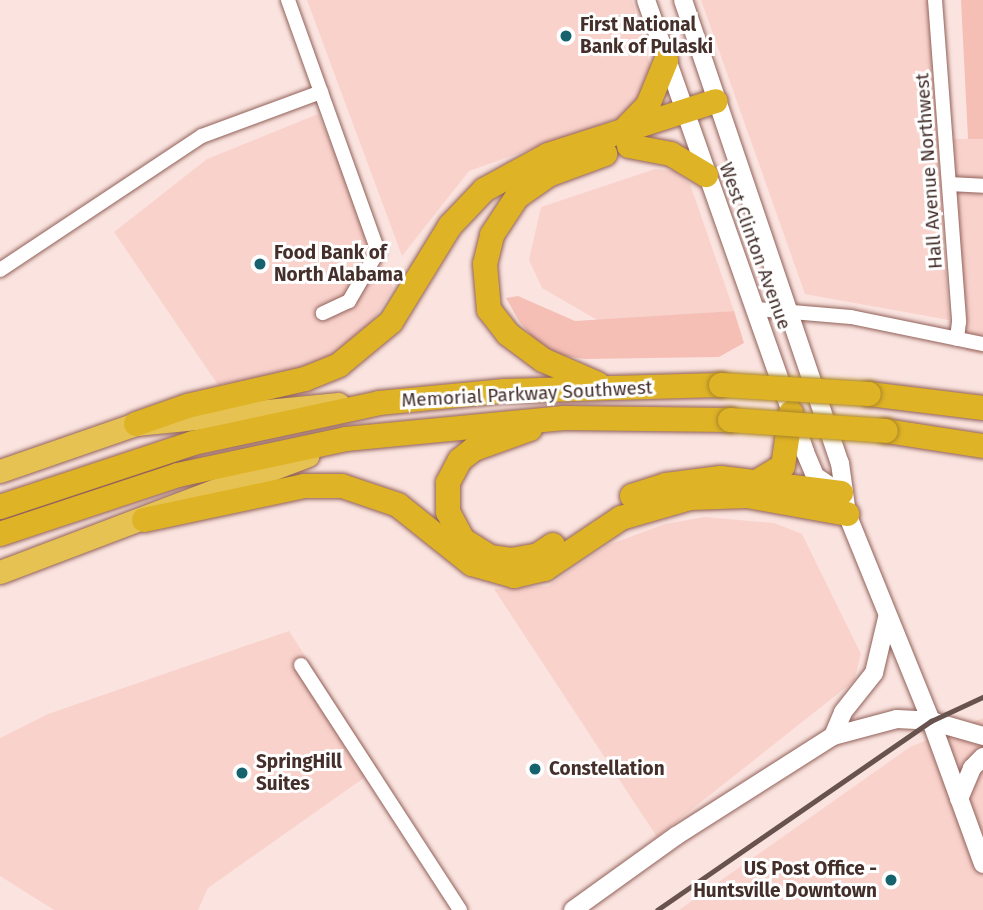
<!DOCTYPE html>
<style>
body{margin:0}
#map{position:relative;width:983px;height:910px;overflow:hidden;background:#fbe4e0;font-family:"Fira Sans",sans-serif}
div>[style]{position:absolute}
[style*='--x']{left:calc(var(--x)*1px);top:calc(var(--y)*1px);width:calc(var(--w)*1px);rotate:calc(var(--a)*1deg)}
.built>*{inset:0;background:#f9d2cc}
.green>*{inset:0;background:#f5bfb6}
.roads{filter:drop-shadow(0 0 2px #916159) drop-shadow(0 0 2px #916159)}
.minor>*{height:14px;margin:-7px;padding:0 7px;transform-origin:7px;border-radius:7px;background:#fff}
.tertiary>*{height:18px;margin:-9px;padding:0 9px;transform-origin:9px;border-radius:9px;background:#fff}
.trunk>*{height:23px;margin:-11.5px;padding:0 11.5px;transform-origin:11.5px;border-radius:11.5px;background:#e6c252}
.motorway>*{height:24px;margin:-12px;padding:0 12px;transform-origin:12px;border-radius:12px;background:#dfb326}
.rail>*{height:4.5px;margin:-2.25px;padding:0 2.25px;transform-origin:2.25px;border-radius:2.25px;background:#68534f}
.bridges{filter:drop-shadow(0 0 2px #a98528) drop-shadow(0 0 2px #a98528)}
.motorway-bridge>*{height:24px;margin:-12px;padding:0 12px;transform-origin:12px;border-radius:12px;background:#dfb326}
.dots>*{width:19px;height:19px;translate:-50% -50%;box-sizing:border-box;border:4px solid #fff;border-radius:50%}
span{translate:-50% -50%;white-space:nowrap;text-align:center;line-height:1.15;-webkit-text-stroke:6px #fff;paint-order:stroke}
.poi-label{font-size:19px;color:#442f2b;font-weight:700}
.left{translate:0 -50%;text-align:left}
.right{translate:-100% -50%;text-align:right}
.street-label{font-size:19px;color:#442f2b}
</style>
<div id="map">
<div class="built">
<i style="clip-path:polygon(307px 0,632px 0,651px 68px,642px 97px,619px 118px,469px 171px,402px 256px)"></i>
<i style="clip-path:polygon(701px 0,929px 0,949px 320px,805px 294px)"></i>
<i style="clip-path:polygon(318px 114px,393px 288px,373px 321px,344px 350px,313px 366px,218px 385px,114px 232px,207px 159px)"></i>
<i style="clip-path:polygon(954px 139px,983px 139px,983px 354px,966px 351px)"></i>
<i style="clip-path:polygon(655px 169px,675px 171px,690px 184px,734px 311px,599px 321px,542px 288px,529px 260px,541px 207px)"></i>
<i style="clip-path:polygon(705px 517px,774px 523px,802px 534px,861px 654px,854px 681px,657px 837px,494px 589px,548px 586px,608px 545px,665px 524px)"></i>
<i style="clip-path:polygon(289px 631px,378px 768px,208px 888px,198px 910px,54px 910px,0 876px,0 738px,48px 714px)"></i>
<i style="clip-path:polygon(983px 718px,983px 910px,679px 910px,910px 747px)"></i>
</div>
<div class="green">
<i style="clip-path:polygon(961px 0,983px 0,983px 139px,968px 139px)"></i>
<i style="clip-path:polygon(518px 296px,575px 321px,734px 311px,744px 343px,719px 357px,585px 359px,559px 355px,534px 339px,519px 321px,506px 298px)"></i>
</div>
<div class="roads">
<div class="minor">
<i style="--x:288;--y:0;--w:267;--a:70.3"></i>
<i style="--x:378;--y:251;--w:58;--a:120.1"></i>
<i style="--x:349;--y:301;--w:29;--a:155"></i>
<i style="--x:935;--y:0;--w:323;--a:85.7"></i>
<i style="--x:959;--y:322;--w:17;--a:97"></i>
<i style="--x:949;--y:184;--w:34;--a:3"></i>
<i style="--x:0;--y:270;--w:242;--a:-33.6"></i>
<i style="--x:202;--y:136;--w:127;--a:-20.3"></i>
<i style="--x:757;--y:309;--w:94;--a:4.9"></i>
<i style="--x:851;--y:317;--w:135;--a:11.6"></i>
<i style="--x:301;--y:665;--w:292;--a:57"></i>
</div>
<div class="tertiary">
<i style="--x:646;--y:0;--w:479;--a:70.6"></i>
<i style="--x:805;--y:452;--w:26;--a:67"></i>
<i style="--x:815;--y:476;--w:27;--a:34"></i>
<i style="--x:683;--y:0;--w:489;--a:71.3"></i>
<i style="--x:840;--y:463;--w:51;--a:82.2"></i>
<i style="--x:847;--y:514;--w:223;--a:67.9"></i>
<i style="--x:931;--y:721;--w:152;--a:70"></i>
<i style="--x:833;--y:736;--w:26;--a:-67"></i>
<i style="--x:843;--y:712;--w:50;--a:-51.5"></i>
<i style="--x:874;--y:673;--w:57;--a:-76.7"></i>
<i style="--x:959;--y:799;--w:34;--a:-67"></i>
<i style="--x:972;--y:768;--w:16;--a:-45"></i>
<i style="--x:573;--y:910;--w:127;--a:-35.7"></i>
<i style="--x:676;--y:836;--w:186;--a:-32.5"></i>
<i style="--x:833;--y:736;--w:66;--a:-14.9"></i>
<i style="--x:897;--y:719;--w:34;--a:3"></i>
<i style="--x:931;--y:721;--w:54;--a:16.1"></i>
</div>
<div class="trunk">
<i style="--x:0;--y:471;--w:144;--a:-19.1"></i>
<i style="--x:136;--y:424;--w:203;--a:-5.7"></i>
<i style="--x:0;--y:572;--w:329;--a:-20.8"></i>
</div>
<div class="motorway">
<i style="--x:624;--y:130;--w:35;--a:-46"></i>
<i style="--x:648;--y:105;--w:48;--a:-67.8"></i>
<i style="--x:629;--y:146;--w:43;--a:10.8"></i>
<i style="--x:671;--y:154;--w:41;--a:31"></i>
<i style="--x:598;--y:384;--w:60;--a:-156.4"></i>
<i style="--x:543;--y:360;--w:44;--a:-143.4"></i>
<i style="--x:508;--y:334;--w:31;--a:-128"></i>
<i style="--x:489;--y:310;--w:46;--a:-95"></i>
<i style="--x:485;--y:264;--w:30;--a:-76"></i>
<i style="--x:492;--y:235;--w:45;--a:-56.7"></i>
<i style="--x:517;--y:197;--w:38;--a:-35"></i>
<i style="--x:548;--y:175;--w:61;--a:-20.2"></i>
<i style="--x:869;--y:394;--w:115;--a:7"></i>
<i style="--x:136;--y:424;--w:54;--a:-19.4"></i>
<i style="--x:187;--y:406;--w:121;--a:-12.9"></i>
<i style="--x:305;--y:379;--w:37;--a:-22"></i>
<i style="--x:339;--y:365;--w:67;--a:-39.6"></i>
<i style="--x:391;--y:322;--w:113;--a:-58.4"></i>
<i style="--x:450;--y:226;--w:50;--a:-46.6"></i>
<i style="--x:484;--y:190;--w:73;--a:-28.7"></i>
<i style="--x:548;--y:155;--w:176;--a:-17.8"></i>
<i style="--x:530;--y:429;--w:59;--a:160.3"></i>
<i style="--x:474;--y:449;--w:18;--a:142"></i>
<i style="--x:460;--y:460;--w:26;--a:118"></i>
<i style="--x:448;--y:483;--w:29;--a:90"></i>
<i style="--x:448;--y:512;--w:32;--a:62"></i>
<i style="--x:463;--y:540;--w:32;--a:32"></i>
<i style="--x:490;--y:557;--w:21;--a:8"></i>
<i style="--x:511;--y:560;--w:27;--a:-10"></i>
<i style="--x:538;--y:555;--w:18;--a:-34"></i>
<i style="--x:886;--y:431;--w:98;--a:8.8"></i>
<i style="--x:758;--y:481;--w:29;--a:-31"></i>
<i style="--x:783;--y:466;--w:54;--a:-81.4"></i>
<i style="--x:632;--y:496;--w:36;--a:-18"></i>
<i style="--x:666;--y:485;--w:55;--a:-7.3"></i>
<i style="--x:721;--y:478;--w:121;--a:7.1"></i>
<i style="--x:0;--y:507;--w:203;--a:-18.3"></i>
<i style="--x:193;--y:443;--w:190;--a:-12.1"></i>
<i style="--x:379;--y:403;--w:126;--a:-5.5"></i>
<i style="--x:504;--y:391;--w:217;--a:-1.6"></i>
<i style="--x:144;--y:520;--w:164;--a:-12"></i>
<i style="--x:304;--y:486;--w:38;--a:0"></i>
<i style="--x:342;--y:486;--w:59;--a:18.7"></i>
<i style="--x:398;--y:505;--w:95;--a:38.6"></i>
<i style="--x:472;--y:564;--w:44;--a:15.9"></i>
<i style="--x:514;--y:576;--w:32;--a:-13"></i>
<i style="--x:545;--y:569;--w:92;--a:-33.9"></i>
<i style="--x:621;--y:518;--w:72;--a:-16.2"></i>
<i style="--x:690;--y:498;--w:57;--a:-2"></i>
<i style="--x:747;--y:496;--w:102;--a:10.2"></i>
<i style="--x:0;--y:534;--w:188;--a:-18.3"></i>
<i style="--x:178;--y:475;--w:172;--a:-12.1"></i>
<i style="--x:346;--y:439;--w:219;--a:-5.5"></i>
<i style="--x:564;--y:418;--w:166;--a:0.7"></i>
</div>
</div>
<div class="rail">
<i style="--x:657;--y:910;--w:333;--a:-34.6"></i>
<i style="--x:931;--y:721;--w:57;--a:-24.8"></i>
</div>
<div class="bridges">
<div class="motorway-bridge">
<i style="--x:721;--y:385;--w:148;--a:3.5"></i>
<i style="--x:730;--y:420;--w:156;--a:4"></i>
</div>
</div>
<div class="dots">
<i style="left:566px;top:36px;background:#16626d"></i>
<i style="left:260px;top:264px;background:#16626d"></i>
<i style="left:535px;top:769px;background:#16626d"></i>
<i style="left:242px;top:773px;background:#16626d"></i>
<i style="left:891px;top:880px;background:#16626d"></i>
</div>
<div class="poi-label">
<span class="left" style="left:580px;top:36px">First National<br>Bank of Pulaski</span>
<span class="left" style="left:274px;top:264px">Food Bank of<br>North Alabama</span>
<span class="left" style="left:256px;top:773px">SpringHill<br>Suites</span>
<span class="left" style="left:549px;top:769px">Constellation</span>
<span class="right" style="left:877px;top:880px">US Post Office -<br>Huntsville Downtown</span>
</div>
<div class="street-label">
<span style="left:929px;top:171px;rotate:-94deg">Hall Avenue Northwest</span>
<span style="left:755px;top:246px;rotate:70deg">West Clinton Avenue</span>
<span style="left:527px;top:394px;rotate:-3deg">Memorial Parkway Southwest</span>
</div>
</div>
